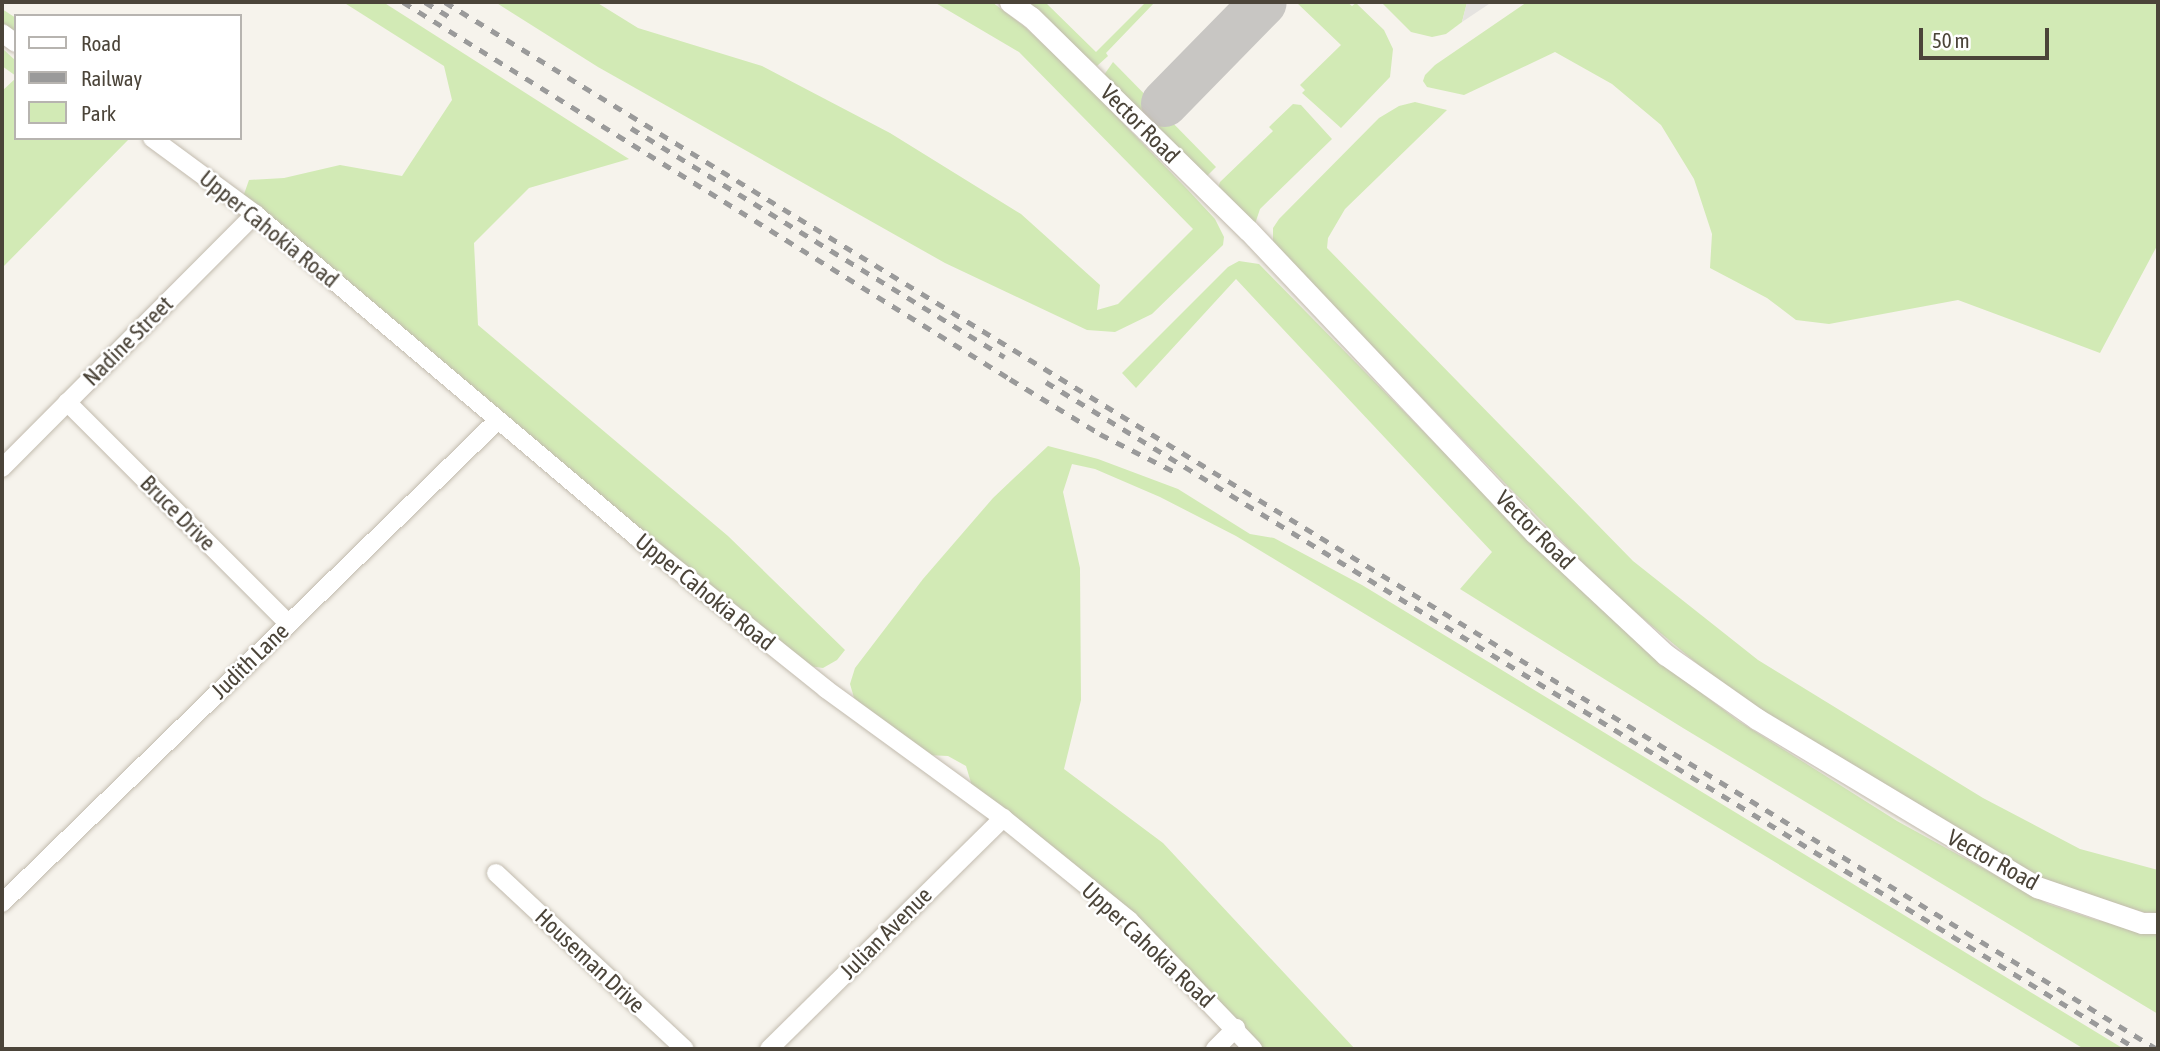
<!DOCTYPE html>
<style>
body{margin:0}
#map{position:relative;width:2160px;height:1051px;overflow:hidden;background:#f6f3ec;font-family:"Asap Condensed",sans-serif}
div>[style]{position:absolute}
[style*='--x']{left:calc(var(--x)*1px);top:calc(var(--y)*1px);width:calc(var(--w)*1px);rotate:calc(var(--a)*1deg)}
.green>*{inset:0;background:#d2eab5}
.parking>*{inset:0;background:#e5e3e0}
.taxiway>*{height:47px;margin:-23.5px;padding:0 23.5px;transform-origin:23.5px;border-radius:23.5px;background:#c8c6c3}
.roads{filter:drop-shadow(0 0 2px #c2bbae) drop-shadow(0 0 2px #c2bbae)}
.minor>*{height:18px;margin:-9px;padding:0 9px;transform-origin:9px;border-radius:9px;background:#fff}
.tertiary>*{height:21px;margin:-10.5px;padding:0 10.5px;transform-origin:10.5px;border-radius:10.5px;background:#fff}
.rail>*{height:5px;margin-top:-2.5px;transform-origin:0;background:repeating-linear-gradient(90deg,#9a9a9a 0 9px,transparent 0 18px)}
span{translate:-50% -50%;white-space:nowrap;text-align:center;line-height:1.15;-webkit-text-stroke:5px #fff;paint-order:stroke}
.street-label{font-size:23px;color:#4b4439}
.frame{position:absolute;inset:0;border:4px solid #4b4439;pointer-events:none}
.legend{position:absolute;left:14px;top:14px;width:228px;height:126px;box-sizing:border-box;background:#fff;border:2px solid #b7b4b0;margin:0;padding:9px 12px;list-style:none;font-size:21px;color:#4b4439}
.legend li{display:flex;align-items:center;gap:14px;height:35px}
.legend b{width:35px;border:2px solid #b7b4b0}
.scale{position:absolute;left:1919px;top:28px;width:130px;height:32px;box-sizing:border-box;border:4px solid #4b4439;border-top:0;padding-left:9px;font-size:21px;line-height:24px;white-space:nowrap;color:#4b4439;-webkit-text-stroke:5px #fff;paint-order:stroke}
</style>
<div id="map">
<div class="green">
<i style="clip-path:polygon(343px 2px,383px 2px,629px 159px,529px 188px,474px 243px,478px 325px,728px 536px,845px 650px,837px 660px,823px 668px,809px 666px,705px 585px,243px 197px,249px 180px,284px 178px,340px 165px,402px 176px,452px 100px,444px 66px)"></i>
<i style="clip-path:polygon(495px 2px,596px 2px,638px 28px,762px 66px,890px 133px,1021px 214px,1100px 285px,1097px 310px,1118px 304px,1193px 229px,1019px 52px,934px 2px,992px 2px,1025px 27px,1076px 75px,1188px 190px,1215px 219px,1224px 237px,1223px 245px,1152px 314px,1115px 332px,1087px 330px,945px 263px,598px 67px)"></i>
<i style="clip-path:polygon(1025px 2px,1045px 2px,1096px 52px,1146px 2px,1155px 2px,1106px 53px,1108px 56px,1097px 66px)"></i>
<i style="clip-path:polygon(1296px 2px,1347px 2px,1352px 6px,1356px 3px,1384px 30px,1393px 49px,1390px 77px,1341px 128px,1302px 93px,1305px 90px,1300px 85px,1341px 45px)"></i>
<i style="clip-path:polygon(1381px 2px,1467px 2px,1467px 3px,1462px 22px,1446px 34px,1432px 37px,1411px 32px)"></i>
<i style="clip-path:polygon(1527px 2px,2158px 2px,2158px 244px,2100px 353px,1958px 300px,1829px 324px,1796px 320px,1767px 298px,1710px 268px,1712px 234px,1694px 179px,1661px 125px,1612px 84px,1555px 52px,1464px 95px,1427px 87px,1423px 81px,1425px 75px,1435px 65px)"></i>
<i style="clip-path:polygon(2px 9px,16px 18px,16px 34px,2px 24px)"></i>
<i style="clip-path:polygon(2px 48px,16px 61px,16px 76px,2px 66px)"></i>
<i style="clip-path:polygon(1113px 62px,1216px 167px,1207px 176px,1104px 75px)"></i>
<i style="clip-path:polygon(16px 78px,16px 138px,129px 139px,2px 268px,2px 91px)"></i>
<i style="clip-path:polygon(1415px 102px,1447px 110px,1345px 209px,1328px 238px,1327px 248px,1633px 561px,1758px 660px,1983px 798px,2080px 849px,2158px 870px,2158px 913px,2143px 912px,2043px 882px,1742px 701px,1609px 590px,1273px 245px,1273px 228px,1279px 219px,1379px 118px,1399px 106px)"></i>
<i style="clip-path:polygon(1293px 104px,1301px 105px,1332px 139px,1260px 209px,1255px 224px,1217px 191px,1220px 182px,1273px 131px,1269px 127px)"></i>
<i style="clip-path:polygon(1239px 261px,1259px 264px,1536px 546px,1683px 679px,1737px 720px,1897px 821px,2048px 904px,2096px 920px,2158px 933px,2158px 1014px,1683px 728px,1460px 589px,1492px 552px,1236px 279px,1136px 388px,1122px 373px,1228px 267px)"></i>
<i style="clip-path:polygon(1048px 446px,1098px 459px,1178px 489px,1250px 534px,1274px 538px,1362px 585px,2124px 1049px,2084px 1049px,1236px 536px,1160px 497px,1095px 469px,1072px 464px,1063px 492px,1080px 568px,1081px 700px,1064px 769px,1163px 843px,1355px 1049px,1262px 1049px,1223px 1006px,972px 786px,966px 766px,948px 756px,926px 755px,855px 701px,850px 684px,855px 668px,923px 579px,993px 498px)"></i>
</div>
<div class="parking">
<i style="clip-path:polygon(1467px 2px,1492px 2px,1462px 22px)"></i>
</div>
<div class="taxiway">
<i style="--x:1164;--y:103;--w:141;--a:-45.6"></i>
</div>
<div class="roads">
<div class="minor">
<i style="--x:2;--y:33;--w:17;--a:36"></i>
<i style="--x:152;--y:138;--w:128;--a:36.4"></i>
<i style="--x:255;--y:214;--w:503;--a:40.24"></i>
<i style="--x:639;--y:539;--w:240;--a:38.7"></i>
<i style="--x:826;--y:689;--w:219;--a:36.1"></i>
<i style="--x:1003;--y:818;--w:162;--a:39"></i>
<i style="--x:1129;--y:920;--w:179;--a:46.1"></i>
<i style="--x:67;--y:402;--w:313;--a:45"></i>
<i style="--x:2;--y:468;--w:359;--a:-45.1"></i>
<i style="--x:496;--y:873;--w:258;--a:43"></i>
<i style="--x:2;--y:903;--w:692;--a:-44.24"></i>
<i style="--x:769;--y:1049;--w:329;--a:-44.6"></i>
<i style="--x:1215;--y:1049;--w:30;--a:-45"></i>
</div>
<div class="tertiary">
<i style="--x:1010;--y:2;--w:26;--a:36"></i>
<i style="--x:1031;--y:17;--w:305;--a:44.5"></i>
<i style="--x:1249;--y:231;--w:416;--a:46.6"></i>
<i style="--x:1535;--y:533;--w:179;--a:43"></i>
<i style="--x:1666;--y:655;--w:111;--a:35.1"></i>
<i style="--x:1757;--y:719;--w:327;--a:31"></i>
<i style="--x:2037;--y:887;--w:111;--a:18.9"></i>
<i style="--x:2142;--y:923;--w:16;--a:0"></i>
</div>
</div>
<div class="rail">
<i style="--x:403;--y:2;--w:715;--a:31.84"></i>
<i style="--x:1010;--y:379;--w:105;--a:31.4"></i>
<i style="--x:1100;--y:434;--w:84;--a:26.9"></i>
<i style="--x:425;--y:2;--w:35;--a:31"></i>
<i style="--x:445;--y:2;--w:2007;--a:31.45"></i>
<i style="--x:631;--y:128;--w:438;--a:31.5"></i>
<i style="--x:1046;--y:382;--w:1279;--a:31.44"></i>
</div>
<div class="street-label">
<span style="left:1140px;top:124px;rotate:45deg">Vector Road</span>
<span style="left:269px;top:229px;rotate:39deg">Upper Cahokia Road</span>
<span style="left:128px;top:341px;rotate:-45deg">Nadine Street</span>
<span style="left:178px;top:513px;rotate:45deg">Bruce Drive</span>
<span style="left:1535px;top:530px;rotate:45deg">Vector Road</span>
<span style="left:705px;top:592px;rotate:39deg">Upper Cahokia Road</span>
<span style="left:250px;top:661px;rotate:-44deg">Judith Lane</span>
<span style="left:1993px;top:860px;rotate:29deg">Vector Road</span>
<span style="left:886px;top:933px;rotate:-45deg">Julian Avenue</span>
<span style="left:1148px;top:945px;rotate:43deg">Upper Cahokia Road</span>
<span style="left:590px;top:961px;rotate:43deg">Houseman Drive</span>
</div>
<div class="frame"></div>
<ul class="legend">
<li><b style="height:9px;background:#fff"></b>Road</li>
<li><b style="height:9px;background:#9a9a9a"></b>Railway</li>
<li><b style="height:19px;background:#d2eab5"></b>Park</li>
</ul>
<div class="scale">50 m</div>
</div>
